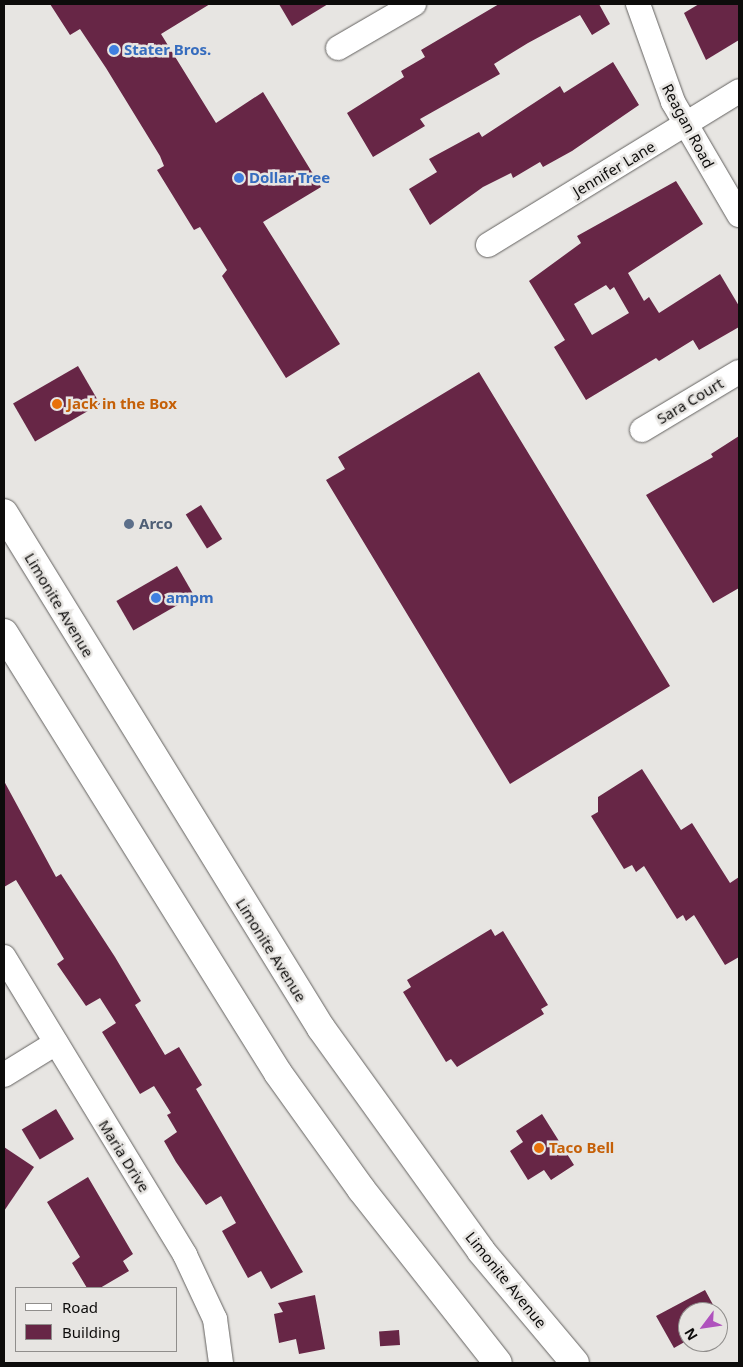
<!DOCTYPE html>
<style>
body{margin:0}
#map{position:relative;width:743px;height:1367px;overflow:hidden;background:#e7e5e2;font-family:"Noto Sans",sans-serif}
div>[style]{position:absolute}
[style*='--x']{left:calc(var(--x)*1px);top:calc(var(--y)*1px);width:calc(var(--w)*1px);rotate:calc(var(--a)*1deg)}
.building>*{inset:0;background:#672646;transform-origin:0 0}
.roads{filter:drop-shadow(0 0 1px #63615f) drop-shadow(0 0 1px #63615f)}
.minor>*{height:24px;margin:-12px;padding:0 12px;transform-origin:12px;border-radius:12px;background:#fff}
.major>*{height:28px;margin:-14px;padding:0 14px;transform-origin:14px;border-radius:14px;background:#fff}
.dots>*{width:14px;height:14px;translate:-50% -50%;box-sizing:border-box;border:2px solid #e7e5e2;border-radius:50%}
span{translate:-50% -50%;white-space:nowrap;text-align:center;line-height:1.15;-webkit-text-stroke:5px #e7e5e2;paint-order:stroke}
.shop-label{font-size:15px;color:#366cbe;font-weight:700}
.left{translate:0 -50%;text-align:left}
.street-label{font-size:15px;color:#0d0c0b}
.food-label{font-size:15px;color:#c56008;font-weight:700}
.service-label{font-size:15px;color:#4e5e75;font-weight:700}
.frame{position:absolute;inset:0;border:5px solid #0d0c0b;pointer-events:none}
.legend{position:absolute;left:15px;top:1287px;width:162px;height:65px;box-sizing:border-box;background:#e7e5e2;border:1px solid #908e8c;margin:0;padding:6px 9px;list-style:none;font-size:15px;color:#0d0c0b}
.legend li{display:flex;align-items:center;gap:10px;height:25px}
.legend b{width:25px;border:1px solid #908e8c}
.north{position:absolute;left:678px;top:1302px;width:50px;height:50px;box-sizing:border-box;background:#e7e5e2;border:1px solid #908e8c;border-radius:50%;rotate:239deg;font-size:14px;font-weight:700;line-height:20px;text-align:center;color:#0d0c0b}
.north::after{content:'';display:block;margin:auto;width:18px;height:22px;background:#af52bd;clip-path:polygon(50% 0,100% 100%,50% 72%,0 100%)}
</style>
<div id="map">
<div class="building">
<i style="clip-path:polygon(50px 4px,210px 4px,161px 34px,216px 123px,263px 92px,321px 187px,263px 222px,340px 344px,286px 378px,222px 276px,227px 270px,200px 227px,194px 230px,157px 170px,164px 166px,160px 156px,106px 68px,80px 29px,70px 35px)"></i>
<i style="clip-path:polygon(279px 4px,328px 4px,292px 26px)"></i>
<i style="clip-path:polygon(499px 4px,599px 4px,610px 24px,592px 35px,580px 15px,528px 43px,494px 64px,500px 74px,420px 119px,425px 126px,373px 157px,347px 113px,404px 77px,401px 71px,425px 57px,421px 50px)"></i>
<i style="clip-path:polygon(699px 4px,739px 4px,739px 40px,706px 60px,684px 13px)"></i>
<i style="clip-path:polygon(613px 62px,639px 105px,572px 151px,543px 167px,540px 162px,513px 178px,511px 173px,483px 187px,430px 225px,409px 189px,437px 172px,429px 159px,479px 132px,482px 137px,560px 86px,564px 93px)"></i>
<i style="clip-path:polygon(evenodd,676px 181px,703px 224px,628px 273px,644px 301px,649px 297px,659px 313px,720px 274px,739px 306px,739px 327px,699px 350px,693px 340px,659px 361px,656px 358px,586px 400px,554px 347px,565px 340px,529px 281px,581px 243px,577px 236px,676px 181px,606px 285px,610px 290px,614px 287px,629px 313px,592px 335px,574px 304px,606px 285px)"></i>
<i style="left:78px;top:366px;width:44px;height:75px;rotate:60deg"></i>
<i style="clip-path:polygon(479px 372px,670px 686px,510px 784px,326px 480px,345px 469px,338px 457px)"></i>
<i style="clip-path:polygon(739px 436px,739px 588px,713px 603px,646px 495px,713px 457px,711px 454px)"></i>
<i style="left:201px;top:505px;width:40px;height:18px;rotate:58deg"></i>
<i style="left:177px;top:566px;width:34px;height:70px;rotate:60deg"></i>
<i style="clip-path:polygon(642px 769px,681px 830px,692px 823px,730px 883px,739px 877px,739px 957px,725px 965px,694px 915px,686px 921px,683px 915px,677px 919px,644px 866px,636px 872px,632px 865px,624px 869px,591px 816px,598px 812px,598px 797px)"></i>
<i style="clip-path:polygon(4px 781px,56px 877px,61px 874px,115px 957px,141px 1001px,135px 1005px,165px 1055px,179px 1047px,202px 1085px,196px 1089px,303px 1272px,271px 1289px,261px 1271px,248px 1278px,222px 1231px,236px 1223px,221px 1196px,206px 1205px,176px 1162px,164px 1141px,177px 1132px,167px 1115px,171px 1113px,154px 1086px,140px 1094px,126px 1071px,102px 1032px,116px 1023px,100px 998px,86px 1006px,57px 964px,64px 959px,16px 880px,4px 887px)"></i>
<i style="clip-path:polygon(491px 929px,495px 936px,503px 931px,548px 1005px,541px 1009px,544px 1014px,457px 1067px,451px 1059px,446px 1062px,403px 992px,411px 987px,407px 980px)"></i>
<i style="left:56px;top:1109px;width:35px;height:40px;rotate:59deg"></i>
<i style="clip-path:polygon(542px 1114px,574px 1165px,551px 1180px,544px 1170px,528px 1180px,510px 1151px,523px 1142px,516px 1131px)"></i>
<i style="clip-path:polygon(4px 1147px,34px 1167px,4px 1211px)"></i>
<i style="clip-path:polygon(88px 1177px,133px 1254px,123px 1261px,129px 1271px,100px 1288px,87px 1288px,72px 1263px,80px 1257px,47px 1202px)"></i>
<i style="clip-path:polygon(705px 1290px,717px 1312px,688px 1312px,688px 1340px,674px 1348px,656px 1316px)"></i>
<i style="clip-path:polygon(315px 1295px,325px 1349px,299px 1354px,296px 1339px,279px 1343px,274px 1314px,283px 1312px,278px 1303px)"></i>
<i style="left:399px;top:1330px;width:15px;height:20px;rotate:86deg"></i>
</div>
<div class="roads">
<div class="minor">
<i style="--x:638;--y:4;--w:104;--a:70.3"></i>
<i style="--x:673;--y:102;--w:131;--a:59.7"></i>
<i style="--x:338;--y:48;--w:88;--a:-30.1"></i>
<i style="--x:488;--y:245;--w:294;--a:-31.5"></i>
<i style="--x:642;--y:430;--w:113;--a:-30.9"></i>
<i style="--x:4;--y:957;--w:349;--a:58.7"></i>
<i style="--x:185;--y:1255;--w:71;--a:64.9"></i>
<i style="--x:215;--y:1319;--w:44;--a:82.2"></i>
<i style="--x:4;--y:1075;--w:61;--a:-31.6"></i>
</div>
<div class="major">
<i style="--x:4;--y:513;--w:605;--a:58.39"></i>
<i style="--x:321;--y:1028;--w:274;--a:54.3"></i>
<i style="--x:481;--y:1251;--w:146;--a:50"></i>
<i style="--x:4;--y:633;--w:518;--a:58.09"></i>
<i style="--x:278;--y:1073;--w:143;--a:54.4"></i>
<i style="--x:361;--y:1189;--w:221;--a:51.8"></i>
</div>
</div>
<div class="dots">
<i style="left:114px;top:50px;background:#3f7fe0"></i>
<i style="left:239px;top:178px;background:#3f7fe0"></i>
<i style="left:57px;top:404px;background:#e8710a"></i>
<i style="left:129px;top:524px;background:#5c6f8a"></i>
<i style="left:156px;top:598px;background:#3f7fe0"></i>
<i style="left:539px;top:1148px;background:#e8710a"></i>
</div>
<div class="shop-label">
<span class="left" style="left:124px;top:50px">Stater Bros.</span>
<span class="left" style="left:249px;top:178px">Dollar Tree</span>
<span class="left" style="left:166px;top:598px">ampm</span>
</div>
<div class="street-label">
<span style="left:688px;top:126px;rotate:62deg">Reagan Road</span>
<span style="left:614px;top:169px;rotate:-31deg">Jennifer Lane</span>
<span style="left:690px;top:401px;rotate:-31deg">Sara Court</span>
<span style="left:59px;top:605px;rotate:59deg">Limonite Avenue</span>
<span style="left:271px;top:950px;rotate:58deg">Limonite Avenue</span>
<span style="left:124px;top:1156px;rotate:58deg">Maria Drive</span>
<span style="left:506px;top:1280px;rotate:51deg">Limonite Avenue</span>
</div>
<div class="food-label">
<span class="left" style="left:67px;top:404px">Jack in the Box</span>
<span class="left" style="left:549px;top:1148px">Taco Bell</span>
</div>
<div class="service-label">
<span class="left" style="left:139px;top:524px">Arco</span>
</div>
<div class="frame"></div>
<ul class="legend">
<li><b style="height:6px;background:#fff"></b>Road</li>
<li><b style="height:14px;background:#672646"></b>Building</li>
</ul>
<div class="north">N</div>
</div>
